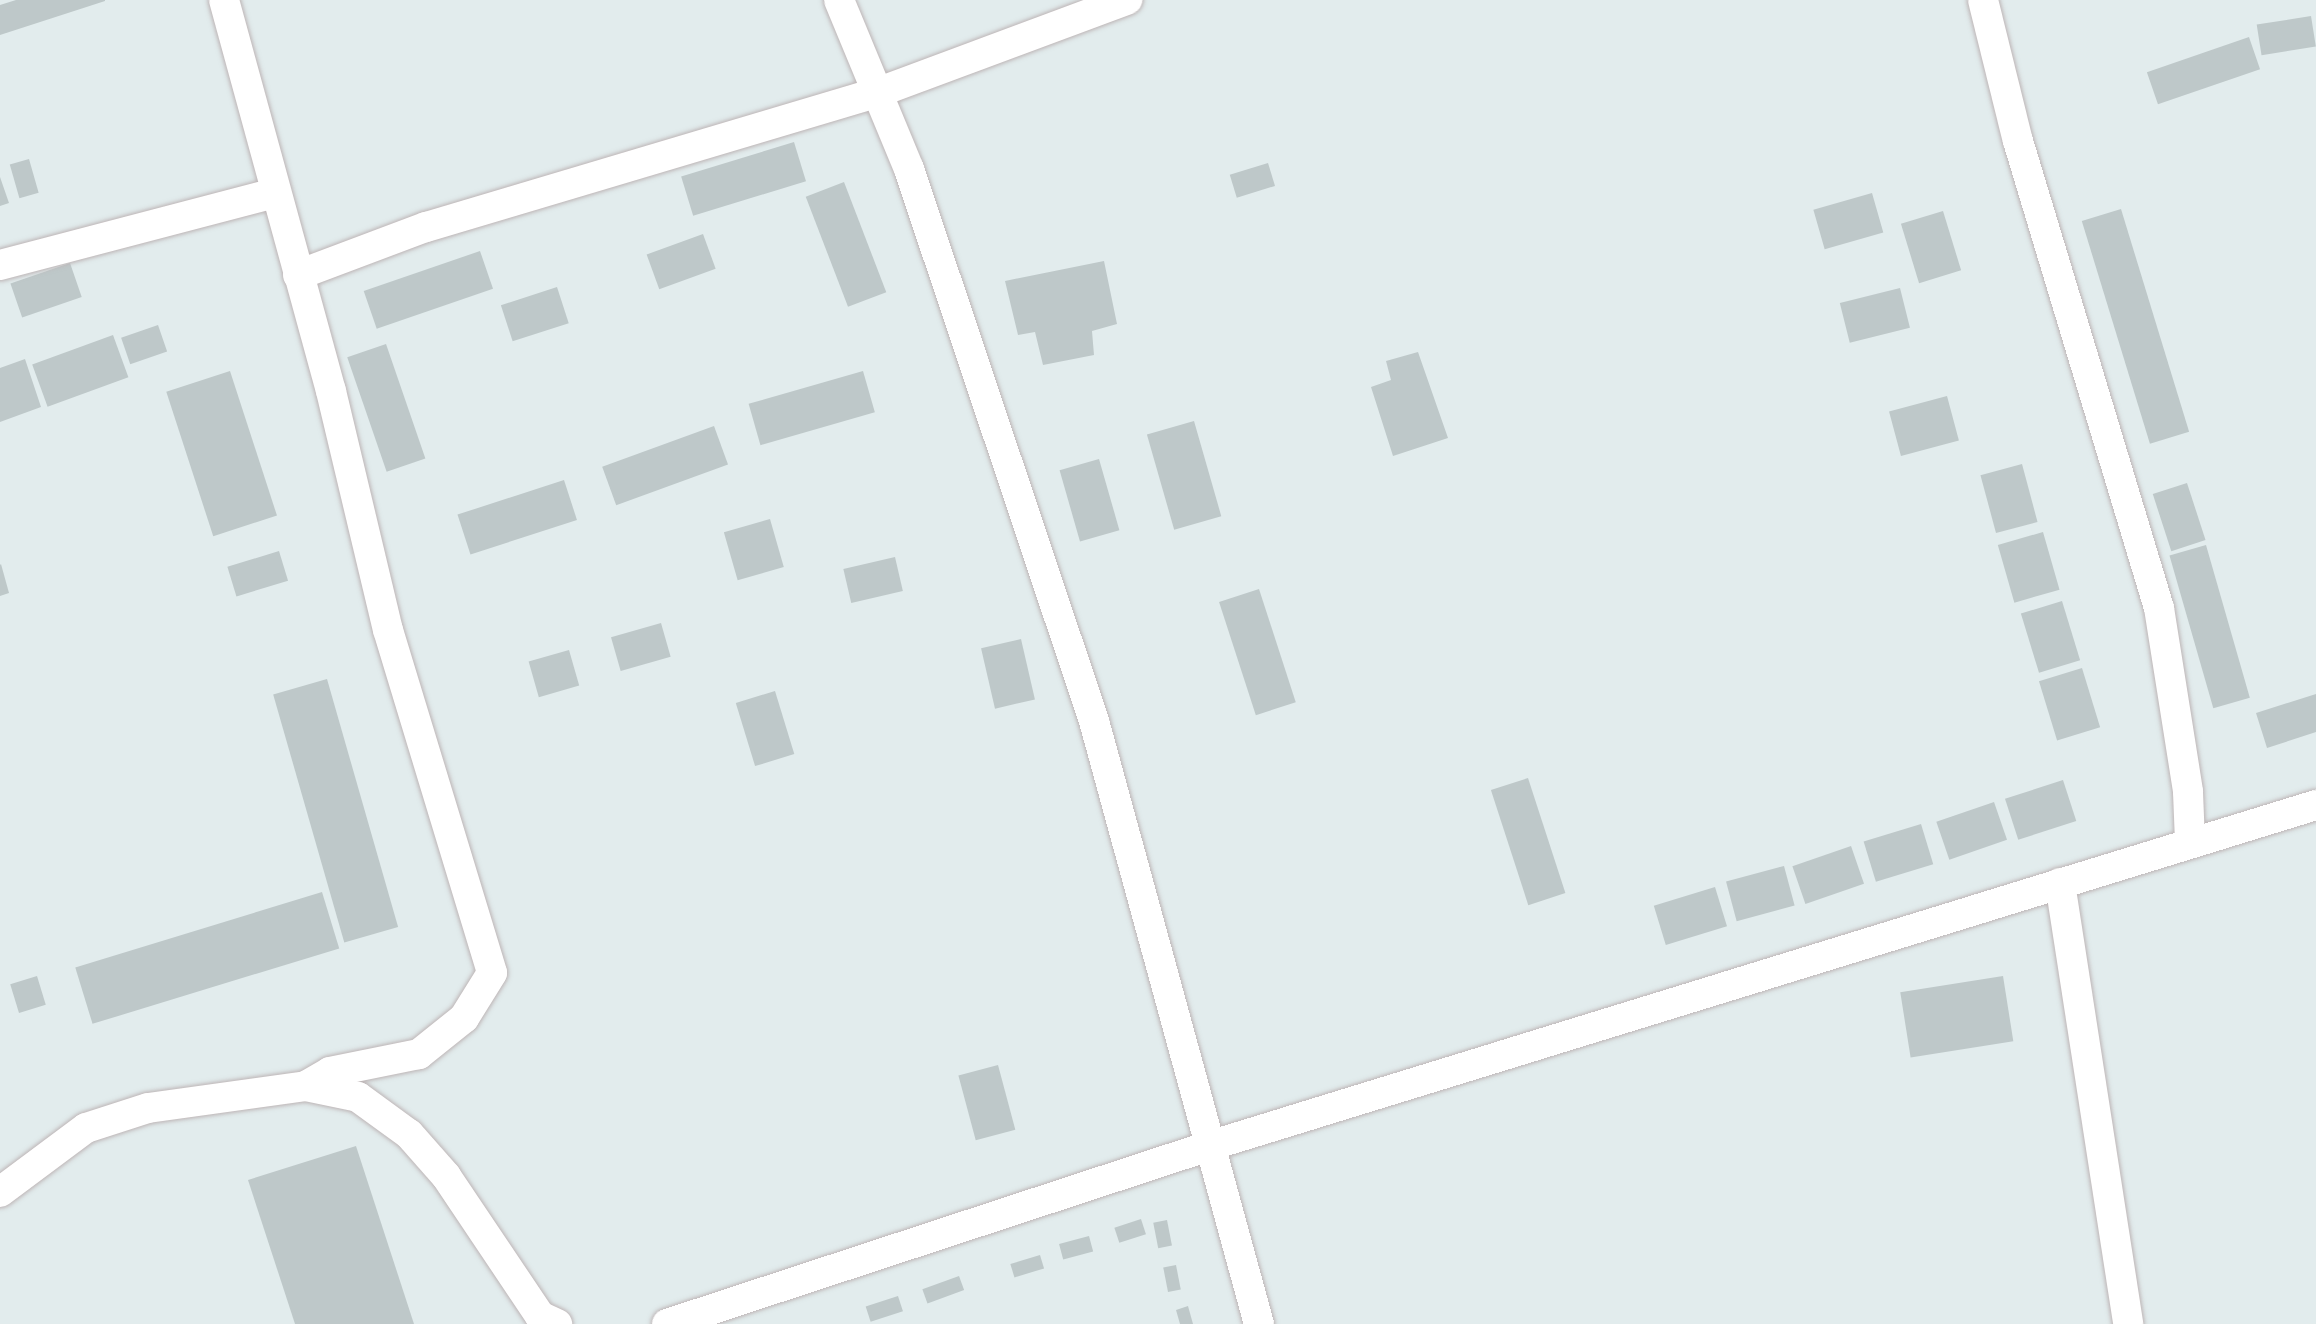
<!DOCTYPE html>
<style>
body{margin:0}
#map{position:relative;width:2316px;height:1324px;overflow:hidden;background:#e2eced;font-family:"Sofia Sans Condensed",sans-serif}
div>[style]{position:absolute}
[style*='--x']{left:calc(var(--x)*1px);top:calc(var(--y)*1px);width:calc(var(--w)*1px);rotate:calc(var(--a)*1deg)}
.building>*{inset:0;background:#bec8c9;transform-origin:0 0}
.roads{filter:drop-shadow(0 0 2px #bdb5b6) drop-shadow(0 0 2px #bdb5b6)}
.minor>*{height:30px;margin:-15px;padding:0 15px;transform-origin:15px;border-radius:15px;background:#fff}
span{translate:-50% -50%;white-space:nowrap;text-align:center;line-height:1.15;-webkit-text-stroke:6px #fff;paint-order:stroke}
</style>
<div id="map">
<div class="building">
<i style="clip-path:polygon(16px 0,105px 0,105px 1px,0 35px,0 5px)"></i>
<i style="left:2311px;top:16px;width:31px;height:55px;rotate:81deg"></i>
<i style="left:2249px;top:37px;width:34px;height:108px;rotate:71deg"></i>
<i style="left:794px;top:142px;width:41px;height:118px;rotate:73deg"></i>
<i style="left:29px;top:159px;width:35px;height:20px;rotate:74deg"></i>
<i style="left:1268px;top:163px;width:24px;height:40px;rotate:73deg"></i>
<i style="clip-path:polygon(0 177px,9px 203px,0 206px)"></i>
<i style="left:844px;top:182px;width:118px;height:41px;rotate:69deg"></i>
<i style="left:1872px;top:193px;width:41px;height:61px;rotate:74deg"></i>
<i style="left:2121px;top:209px;width:233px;height:41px;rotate:73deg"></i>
<i style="left:1943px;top:211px;width:62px;height:44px;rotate:73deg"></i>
<i style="left:703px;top:234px;width:37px;height:60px;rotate:70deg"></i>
<i style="left:480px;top:251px;width:40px;height:123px;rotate:71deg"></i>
<i style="clip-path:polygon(1104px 261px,1117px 324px,1092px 331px,1094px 355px,1043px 365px,1035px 332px,1018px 335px,1005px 281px)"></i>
<i style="left:70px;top:263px;width:36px;height:63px;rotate:71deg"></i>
<i style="left:557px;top:287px;width:38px;height:59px;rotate:72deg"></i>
<i style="left:1900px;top:288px;width:41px;height:62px;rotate:76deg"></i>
<i style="left:158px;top:325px;width:28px;height:39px;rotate:71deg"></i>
<i style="left:113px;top:335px;width:45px;height:86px;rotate:70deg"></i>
<i style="left:386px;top:344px;width:121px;height:41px;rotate:71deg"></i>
<i style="clip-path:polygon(1418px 352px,1448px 438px,1393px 456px,1371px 387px,1391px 380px,1386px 361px)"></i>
<i style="clip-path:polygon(25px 359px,41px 407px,0 422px,0 368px)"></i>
<i style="left:230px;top:371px;width:152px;height:67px;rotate:72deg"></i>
<i style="left:863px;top:371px;width:43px;height:119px;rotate:74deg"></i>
<i style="left:1947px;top:396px;width:46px;height:60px;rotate:75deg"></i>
<i style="left:1194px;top:421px;width:99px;height:49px;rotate:74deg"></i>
<i style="left:714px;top:426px;width:41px;height:119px;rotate:70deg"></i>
<i style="left:1099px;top:459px;width:74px;height:41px;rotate:74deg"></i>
<i style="left:2022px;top:464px;width:60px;height:43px;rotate:75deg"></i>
<i style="left:564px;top:480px;width:42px;height:112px;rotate:72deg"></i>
<i style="left:2187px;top:483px;width:60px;height:36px;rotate:72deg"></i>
<i style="left:770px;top:519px;width:50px;height:48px;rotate:74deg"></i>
<i style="left:2043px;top:532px;width:60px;height:47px;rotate:74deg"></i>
<i style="left:2206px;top:545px;width:159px;height:38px;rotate:74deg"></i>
<i style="left:279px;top:551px;width:31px;height:54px;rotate:73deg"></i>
<i style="left:895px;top:557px;width:35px;height:53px;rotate:77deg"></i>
<i style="clip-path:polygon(1px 564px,9px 593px,0 596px,0 565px)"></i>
<i style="left:1259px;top:589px;width:119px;height:42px;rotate:72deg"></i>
<i style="left:2062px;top:601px;width:62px;height:43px;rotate:73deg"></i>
<i style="left:661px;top:623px;width:35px;height:52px;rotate:74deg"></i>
<i style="left:1021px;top:639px;width:62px;height:41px;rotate:77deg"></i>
<i style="left:569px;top:650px;width:37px;height:42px;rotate:74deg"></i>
<i style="left:2082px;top:668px;width:62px;height:45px;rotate:73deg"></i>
<i style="left:327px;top:679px;width:258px;height:56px;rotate:74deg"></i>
<i style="left:775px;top:691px;width:66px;height:41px;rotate:73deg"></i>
<i style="clip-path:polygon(2316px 694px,2316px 732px,2267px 748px,2256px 713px)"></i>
<i style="left:1528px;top:778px;width:121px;height:39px;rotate:72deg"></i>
<i style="left:2063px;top:780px;width:43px;height:61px;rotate:72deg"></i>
<i style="left:1994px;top:802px;width:40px;height:61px;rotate:71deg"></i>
<i style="left:1921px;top:824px;width:42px;height:60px;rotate:73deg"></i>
<i style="left:1851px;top:846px;width:40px;height:62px;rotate:71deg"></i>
<i style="left:1784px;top:866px;width:41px;height:60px;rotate:75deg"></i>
<i style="left:1715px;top:887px;width:41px;height:64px;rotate:73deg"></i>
<i style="left:322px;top:892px;width:59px;height:258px;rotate:73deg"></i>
<i style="left:37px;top:976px;width:30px;height:28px;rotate:73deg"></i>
<i style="left:2003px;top:976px;width:66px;height:104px;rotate:81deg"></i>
<i style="left:998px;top:1065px;width:67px;height:41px;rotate:75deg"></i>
<i style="clip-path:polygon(356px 1146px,414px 1324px,295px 1324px,248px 1180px)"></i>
<i style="left:1141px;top:1219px;width:16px;height:28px;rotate:72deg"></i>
<i style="left:1167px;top:1220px;width:26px;height:14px;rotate:79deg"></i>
<i style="left:1089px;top:1236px;width:16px;height:31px;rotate:75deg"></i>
<i style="left:1040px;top:1255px;width:14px;height:31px;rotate:73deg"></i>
<i style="left:1176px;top:1265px;width:25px;height:13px;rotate:79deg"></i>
<i style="left:959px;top:1276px;width:15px;height:39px;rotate:70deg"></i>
<i style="left:898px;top:1296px;width:16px;height:34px;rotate:72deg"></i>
<i style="clip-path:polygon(1188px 1306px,1193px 1324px,1180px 1324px,1176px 1310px)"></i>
</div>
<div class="roads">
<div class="minor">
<i style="--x:224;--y:0;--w:405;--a:74.7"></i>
<i style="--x:331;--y:391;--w:246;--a:76.6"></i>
<i style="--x:388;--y:630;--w:358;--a:73.1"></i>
<i style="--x:492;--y:973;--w:53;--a:121.9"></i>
<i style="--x:464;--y:1018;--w:58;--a:141.3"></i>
<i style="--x:419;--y:1054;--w:91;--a:168.6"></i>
<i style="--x:330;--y:1072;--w:28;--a:150"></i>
<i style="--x:839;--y:0;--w:183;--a:67.5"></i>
<i style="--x:909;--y:169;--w:582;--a:71.47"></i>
<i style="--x:1094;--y:721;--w:625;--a:74.7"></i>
<i style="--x:1983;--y:0;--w:145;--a:76.1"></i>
<i style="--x:2018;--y:141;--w:488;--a:73.2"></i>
<i style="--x:2159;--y:608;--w:186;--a:81"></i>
<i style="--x:2188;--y:792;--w:50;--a:87.7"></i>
<i style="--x:0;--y:265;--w:284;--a:-14.7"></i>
<i style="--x:298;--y:275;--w:137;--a:-20.6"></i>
<i style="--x:426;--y:227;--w:473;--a:-16.6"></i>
<i style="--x:879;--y:92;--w:265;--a:-20.4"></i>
<i style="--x:2060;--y:883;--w:446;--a:81.2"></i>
<i style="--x:0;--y:1192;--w:107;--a:-36.7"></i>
<i style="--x:86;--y:1128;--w:65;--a:-17.9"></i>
<i style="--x:148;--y:1108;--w:160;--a:-7.9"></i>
<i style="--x:306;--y:1086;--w:53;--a:11.9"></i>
<i style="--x:358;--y:1097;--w:63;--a:36"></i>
<i style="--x:409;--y:1134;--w:56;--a:48.6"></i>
<i style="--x:446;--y:1176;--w:169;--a:56.1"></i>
<i style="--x:540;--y:1316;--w:19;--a:25"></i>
<i style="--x:667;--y:1324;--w:570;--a:-18.18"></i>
<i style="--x:1209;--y:1146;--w:1158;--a:-17.12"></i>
</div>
</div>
</div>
